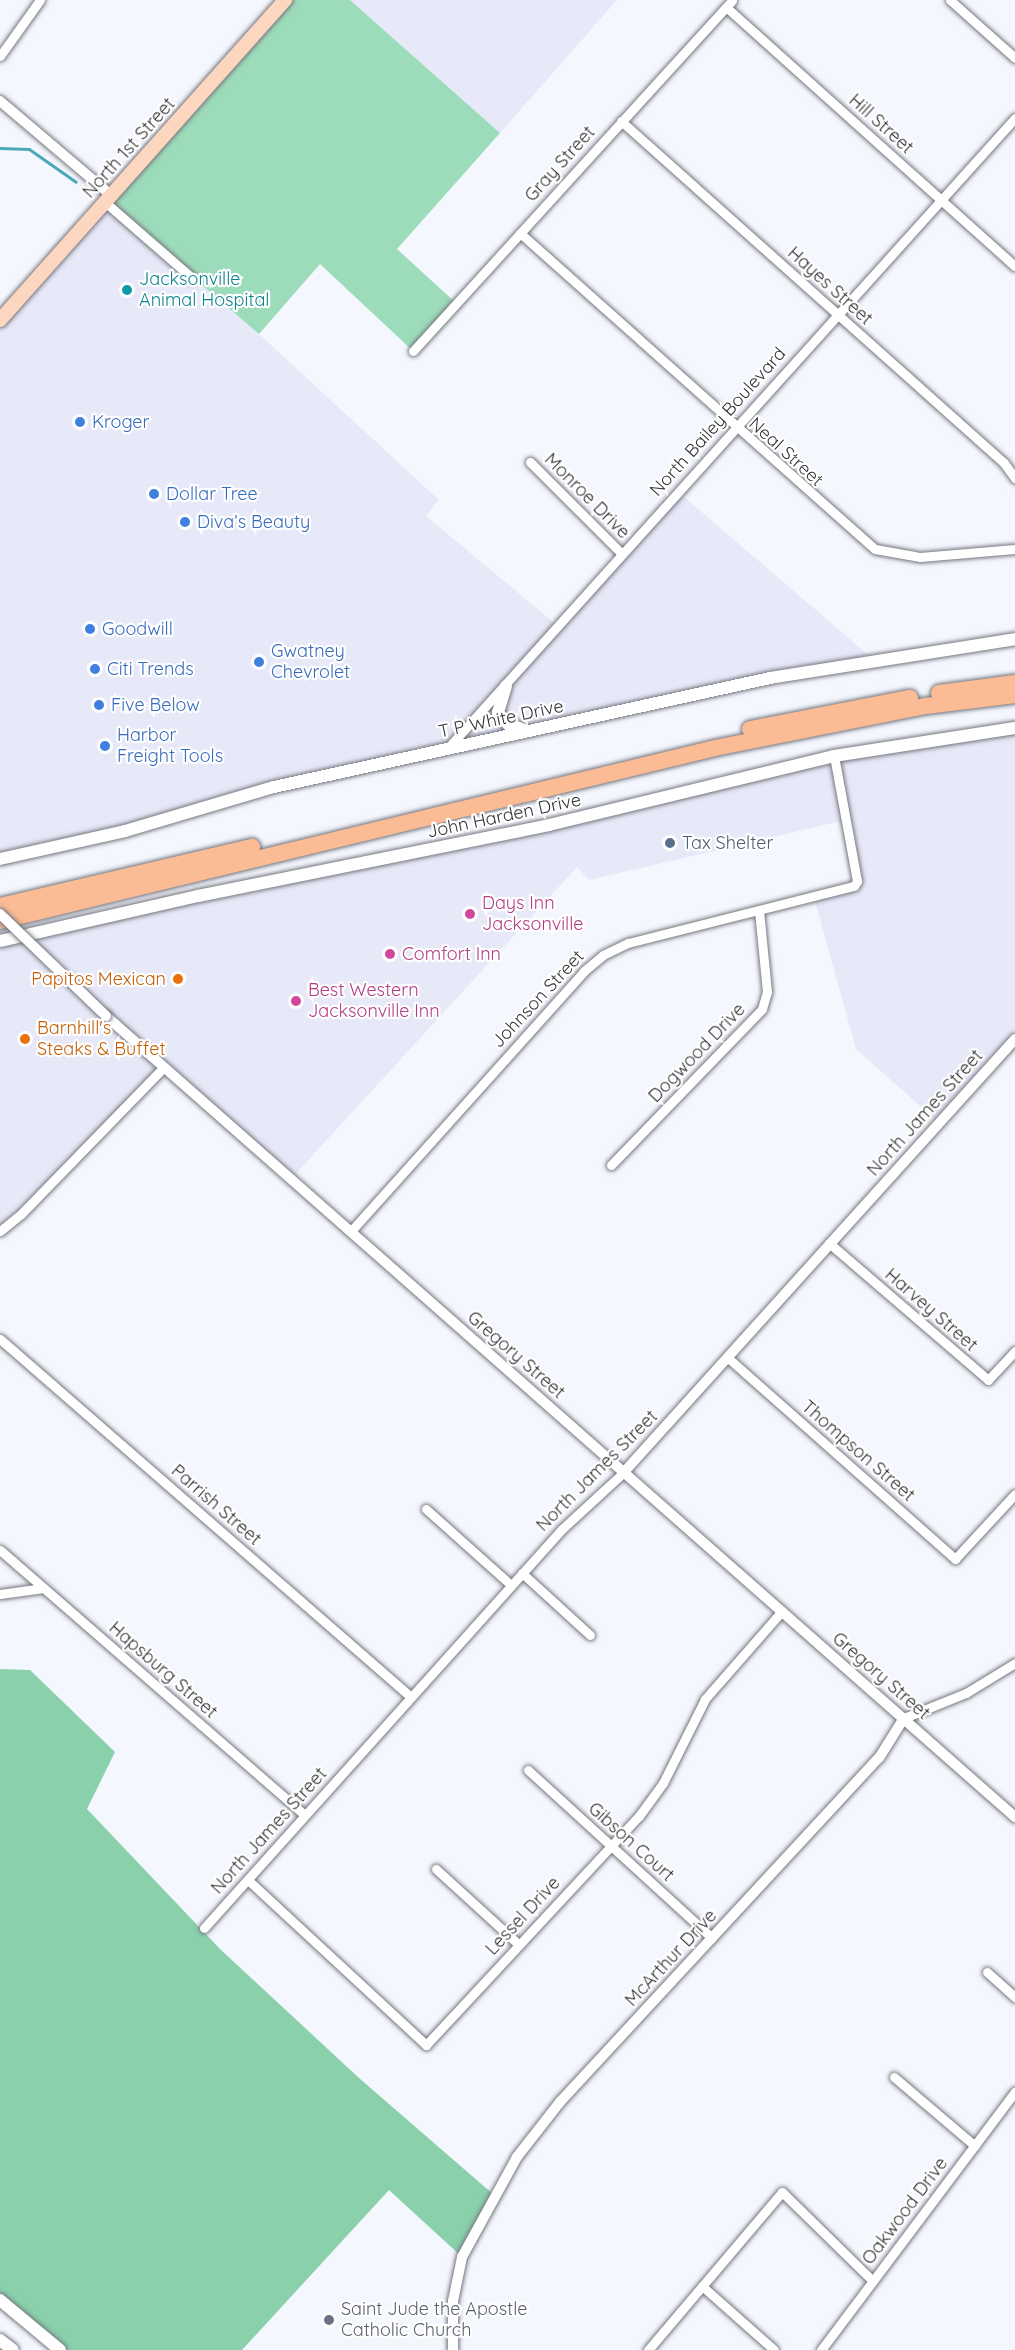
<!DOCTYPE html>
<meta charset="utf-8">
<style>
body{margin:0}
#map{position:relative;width:1015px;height:2350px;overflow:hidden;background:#f5f7ff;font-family:Quicksand,sans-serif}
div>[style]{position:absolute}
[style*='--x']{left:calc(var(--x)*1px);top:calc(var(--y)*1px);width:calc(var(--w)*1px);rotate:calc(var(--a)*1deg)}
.built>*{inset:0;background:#e7e9f9}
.green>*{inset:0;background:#9ddcbb}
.forest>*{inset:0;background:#89d0ab}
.stream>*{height:3px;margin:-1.5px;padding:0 1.5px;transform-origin:1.5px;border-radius:1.5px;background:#4ca8b8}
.roads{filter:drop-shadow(0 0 2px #76777f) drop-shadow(0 0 2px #76777f)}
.minor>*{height:9px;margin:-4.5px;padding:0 4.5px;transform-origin:4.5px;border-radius:4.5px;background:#fff}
.tertiary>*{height:10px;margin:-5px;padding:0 5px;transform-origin:5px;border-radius:5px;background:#fff}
.secondary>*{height:12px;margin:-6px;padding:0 6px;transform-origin:6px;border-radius:6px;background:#fff}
.primary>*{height:14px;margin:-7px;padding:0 7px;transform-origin:7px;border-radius:7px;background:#fcd6bf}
.motorway>*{height:16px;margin:-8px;padding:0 8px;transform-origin:8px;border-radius:8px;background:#fabb95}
.bridges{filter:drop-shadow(0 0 2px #76777f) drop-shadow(0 0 2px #76777f)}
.tertiary-bridge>*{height:10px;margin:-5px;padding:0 5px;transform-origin:5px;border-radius:5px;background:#fff}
.dots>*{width:16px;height:16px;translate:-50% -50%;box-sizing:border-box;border:3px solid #fff;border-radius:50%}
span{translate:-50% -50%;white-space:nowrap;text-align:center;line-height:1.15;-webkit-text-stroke:4.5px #fff;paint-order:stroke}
.street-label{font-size:18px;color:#323235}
.culture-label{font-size:18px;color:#0d838f}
.left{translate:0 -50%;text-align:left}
.shop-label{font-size:18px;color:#366cbe}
.service-label{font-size:18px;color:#4e5e75}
.hotel-label{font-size:18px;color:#b23c85}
.food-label{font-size:18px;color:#c56008}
.right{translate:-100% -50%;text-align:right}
.worship-label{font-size:18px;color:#5b616d}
</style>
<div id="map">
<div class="built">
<i style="clip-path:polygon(350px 0,617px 0,500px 133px)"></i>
<i style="clip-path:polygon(105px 202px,259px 334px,439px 500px,426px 516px,558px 626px,677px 491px,873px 659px,470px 743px,0 859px,0 321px)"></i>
<i style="clip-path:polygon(1015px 728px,1015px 1039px,939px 1123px,856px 1049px,814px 898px,854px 886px,846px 820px,589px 880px,577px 867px,291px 1179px,162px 1068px,0 1231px,0 941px,791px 766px)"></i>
</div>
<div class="green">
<i style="clip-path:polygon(285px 0,350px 0,500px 133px,397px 249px,456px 303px,413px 351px,320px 264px,259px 334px,105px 202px)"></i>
</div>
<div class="forest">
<i style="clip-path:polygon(0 1669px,30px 1670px,115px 1752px,87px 1809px,220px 1949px,359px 2078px,494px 2195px,462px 2257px,389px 2190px,242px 2350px,60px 2350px,0 2300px)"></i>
</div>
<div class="stream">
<i style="--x:0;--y:148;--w:29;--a:2"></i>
<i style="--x:29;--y:149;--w:57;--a:35.1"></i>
</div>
<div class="roads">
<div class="minor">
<i style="--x:950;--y:0;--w:87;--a:41.7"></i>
<i style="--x:726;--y:7;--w:388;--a:41.9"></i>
<i style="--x:0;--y:56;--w:69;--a:-54.5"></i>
<i style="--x:621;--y:121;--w:513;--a:41.76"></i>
<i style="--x:1004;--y:463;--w:19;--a:54"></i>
<i style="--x:105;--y:202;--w:116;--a:41.1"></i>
<i style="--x:520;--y:233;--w:475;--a:41.7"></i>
<i style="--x:875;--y:549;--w:46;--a:10.1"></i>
<i style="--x:920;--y:557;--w:95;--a:-4.8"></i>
<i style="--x:413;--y:351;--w:474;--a:-47.7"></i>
<i style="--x:530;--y:462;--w:130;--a:45"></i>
<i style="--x:447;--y:749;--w:849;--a:-48.01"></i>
<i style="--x:611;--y:1165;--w:217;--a:-45.9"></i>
<i style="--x:762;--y:1009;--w:18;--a:-74"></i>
<i style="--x:767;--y:992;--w:81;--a:-95.6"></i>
<i style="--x:0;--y:1231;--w:27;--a:-39"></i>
<i style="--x:21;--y:1214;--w:204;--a:-45.8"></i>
<i style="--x:351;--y:1231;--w:349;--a:-48.1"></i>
<i style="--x:584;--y:971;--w:25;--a:-40"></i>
<i style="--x:603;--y:955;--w:28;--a:-26"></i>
<i style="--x:628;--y:943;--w:233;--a:-14.2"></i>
<i style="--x:854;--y:886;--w:6;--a:-59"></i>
<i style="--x:857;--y:881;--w:127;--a:-100.4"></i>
<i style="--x:829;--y:1243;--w:210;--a:40.7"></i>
<i style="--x:988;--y:1380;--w:40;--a:-47"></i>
<i style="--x:0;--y:1339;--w:545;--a:41.06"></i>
<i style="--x:727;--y:1357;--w:305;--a:41.5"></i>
<i style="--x:955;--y:1559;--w:88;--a:-47.3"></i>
<i style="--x:426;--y:1509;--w:114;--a:41.8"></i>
<i style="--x:0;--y:1550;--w:404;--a:41"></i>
<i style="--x:522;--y:1573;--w:92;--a:42.4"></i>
<i style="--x:0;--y:1594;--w:44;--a:-7.8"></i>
<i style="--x:904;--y:1718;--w:67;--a:-22"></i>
<i style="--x:966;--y:1693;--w:57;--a:-31.5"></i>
<i style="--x:528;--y:1770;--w:249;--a:42.4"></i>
<i style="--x:436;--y:1869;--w:111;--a:42.4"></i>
<i style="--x:248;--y:1880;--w:243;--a:42.8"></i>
<i style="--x:426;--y:2045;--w:313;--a:-47.1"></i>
<i style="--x:639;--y:1816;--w:41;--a:-54"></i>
<i style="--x:663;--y:1783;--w:94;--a:-63.4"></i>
<i style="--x:705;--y:1699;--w:117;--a:-48.8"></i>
<i style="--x:204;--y:1928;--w:536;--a:-48.1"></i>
<i style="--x:562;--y:1529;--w:86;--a:-42.6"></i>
<i style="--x:987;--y:1972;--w:38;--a:42"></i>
<i style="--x:894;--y:2077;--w:106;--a:40.4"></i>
<i style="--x:702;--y:2286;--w:96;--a:41.6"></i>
<i style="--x:648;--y:2350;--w:207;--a:-49.7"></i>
<i style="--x:782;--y:2192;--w:127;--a:44.4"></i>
<i style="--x:821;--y:2350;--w:323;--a:-53.1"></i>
</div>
<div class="tertiary">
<i style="--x:0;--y:101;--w:145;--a:40.3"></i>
<i style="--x:106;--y:1016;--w:1212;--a:41.39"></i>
<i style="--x:625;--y:1471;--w:582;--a:-47.92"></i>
<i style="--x:453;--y:2350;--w:49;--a:-90"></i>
<i style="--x:453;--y:2301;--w:45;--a:-78.4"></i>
<i style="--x:462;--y:2257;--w:114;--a:-61.2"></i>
<i style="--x:517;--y:2157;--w:70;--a:-52"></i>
<i style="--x:560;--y:2102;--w:469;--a:-47.2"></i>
<i style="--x:879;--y:1758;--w:47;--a:-58"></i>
</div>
<div class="secondary">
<i style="--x:506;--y:686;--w:28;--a:107"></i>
<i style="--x:498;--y:713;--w:15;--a:48"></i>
<i style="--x:508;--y:724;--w:20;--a:20"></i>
<i style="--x:0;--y:859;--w:128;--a:-12.6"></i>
<i style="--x:125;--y:831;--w:155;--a:-16.5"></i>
<i style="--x:274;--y:787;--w:508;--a:-12.39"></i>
<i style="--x:770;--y:678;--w:248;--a:-9"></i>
<i style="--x:0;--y:941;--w:203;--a:-12.8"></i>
<i style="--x:198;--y:896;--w:358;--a:-11.4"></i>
<i style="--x:549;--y:825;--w:293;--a:-13.6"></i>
<i style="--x:834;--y:756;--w:183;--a:-8.8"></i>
<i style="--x:0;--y:2300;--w:78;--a:39.8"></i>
<i style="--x:0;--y:2340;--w:16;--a:38"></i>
</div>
<div class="primary">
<i style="--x:0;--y:320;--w:429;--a:-48.3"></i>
</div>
<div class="motorway">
<i style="--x:939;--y:693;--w:77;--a:-7.5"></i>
<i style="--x:750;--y:729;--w:163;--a:-11"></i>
<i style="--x:0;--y:906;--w:259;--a:-13.2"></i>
<i style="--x:0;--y:921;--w:736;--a:-13.6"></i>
<i style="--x:715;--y:748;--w:215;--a:-11.3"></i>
<i style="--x:926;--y:706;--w:90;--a:-7"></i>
</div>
</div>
<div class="bridges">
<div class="tertiary-bridge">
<i style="--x:0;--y:914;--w:147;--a:43.9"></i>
</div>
</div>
<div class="dots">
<i style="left:127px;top:290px;background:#0f9aa8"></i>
<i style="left:80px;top:422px;background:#3f7fe0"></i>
<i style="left:154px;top:494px;background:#3f7fe0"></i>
<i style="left:185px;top:522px;background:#3f7fe0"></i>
<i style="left:90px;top:629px;background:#3f7fe0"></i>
<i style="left:259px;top:662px;background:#3f7fe0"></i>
<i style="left:95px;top:669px;background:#3f7fe0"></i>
<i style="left:99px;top:705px;background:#3f7fe0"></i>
<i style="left:105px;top:746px;background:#3f7fe0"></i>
<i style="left:670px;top:843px;background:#5c6f8a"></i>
<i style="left:470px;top:914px;background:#d1479c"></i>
<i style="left:390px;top:954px;background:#d1479c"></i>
<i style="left:178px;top:979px;background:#e8710a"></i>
<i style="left:296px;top:1001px;background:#d1479c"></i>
<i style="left:25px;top:1039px;background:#e8710a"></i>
<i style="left:329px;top:2320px;background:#6b7280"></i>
</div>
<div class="street-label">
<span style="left:881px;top:124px;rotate:42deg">Hill Street</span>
<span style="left:129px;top:148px;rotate:-48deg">North 1st Street</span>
<span style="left:560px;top:164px;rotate:-48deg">Gray Street</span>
<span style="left:830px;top:286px;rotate:42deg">Hayes Street</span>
<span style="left:718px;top:422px;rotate:-48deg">North Bailey Boulevard</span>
<span style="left:786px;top:452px;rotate:42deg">Neal Street</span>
<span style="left:587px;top:496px;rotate:45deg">Monroe Drive</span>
<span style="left:501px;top:719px;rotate:-12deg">T P White Drive</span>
<span style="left:504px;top:816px;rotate:-12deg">John Harden Drive</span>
<span style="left:538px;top:999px;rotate:-47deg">Johnson Street</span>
<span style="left:697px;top:1053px;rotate:-46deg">Dogwood Drive</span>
<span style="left:925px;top:1113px;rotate:-48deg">North James Street</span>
<span style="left:931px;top:1310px;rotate:41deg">Harvey Street</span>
<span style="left:516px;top:1355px;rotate:41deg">Gregory Street</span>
<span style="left:858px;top:1451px;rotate:41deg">Thompson Street</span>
<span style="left:597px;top:1471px;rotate:-45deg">North James Street</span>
<span style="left:216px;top:1505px;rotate:41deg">Parrish Street</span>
<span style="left:163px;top:1670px;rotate:41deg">Hapsburg Street</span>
<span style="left:881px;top:1676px;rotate:41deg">Gregory Street</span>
<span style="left:269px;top:1831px;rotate:-48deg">North James Street</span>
<span style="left:631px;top:1842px;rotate:42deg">Gibson Court</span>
<span style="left:523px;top:1916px;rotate:-47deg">Lessel Drive</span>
<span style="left:671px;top:1958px;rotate:-47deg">McArthur Drive</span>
<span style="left:905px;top:2211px;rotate:-53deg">Oakwood Drive</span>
</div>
<div class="culture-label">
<span class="left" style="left:139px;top:290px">Jacksonville<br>Animal Hospital</span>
</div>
<div class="shop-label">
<span class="left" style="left:92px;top:422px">Kroger</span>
<span class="left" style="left:166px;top:494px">Dollar Tree</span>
<span class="left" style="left:197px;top:522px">Diva’s Beauty</span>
<span class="left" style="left:102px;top:629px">Goodwill</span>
<span class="left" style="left:271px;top:662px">Gwatney<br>Chevrolet</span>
<span class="left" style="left:107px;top:669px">Citi Trends</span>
<span class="left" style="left:111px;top:705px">Five Below</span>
<span class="left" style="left:117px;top:746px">Harbor<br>Freight Tools</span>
</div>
<div class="service-label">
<span class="left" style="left:682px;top:843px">Tax Shelter</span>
</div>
<div class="hotel-label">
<span class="left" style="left:482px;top:914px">Days Inn<br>Jacksonville</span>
<span class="left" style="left:402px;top:954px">Comfort Inn</span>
<span class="left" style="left:308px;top:1001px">Best Western<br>Jacksonville Inn</span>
</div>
<div class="food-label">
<span class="right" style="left:166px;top:979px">Papitos Mexican</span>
<span class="left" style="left:37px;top:1039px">Barnhill's<br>Steaks &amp; Buffet</span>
</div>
<div class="worship-label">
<span class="left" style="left:341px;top:2320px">Saint Jude the Apostle<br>Catholic Church</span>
</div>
</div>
